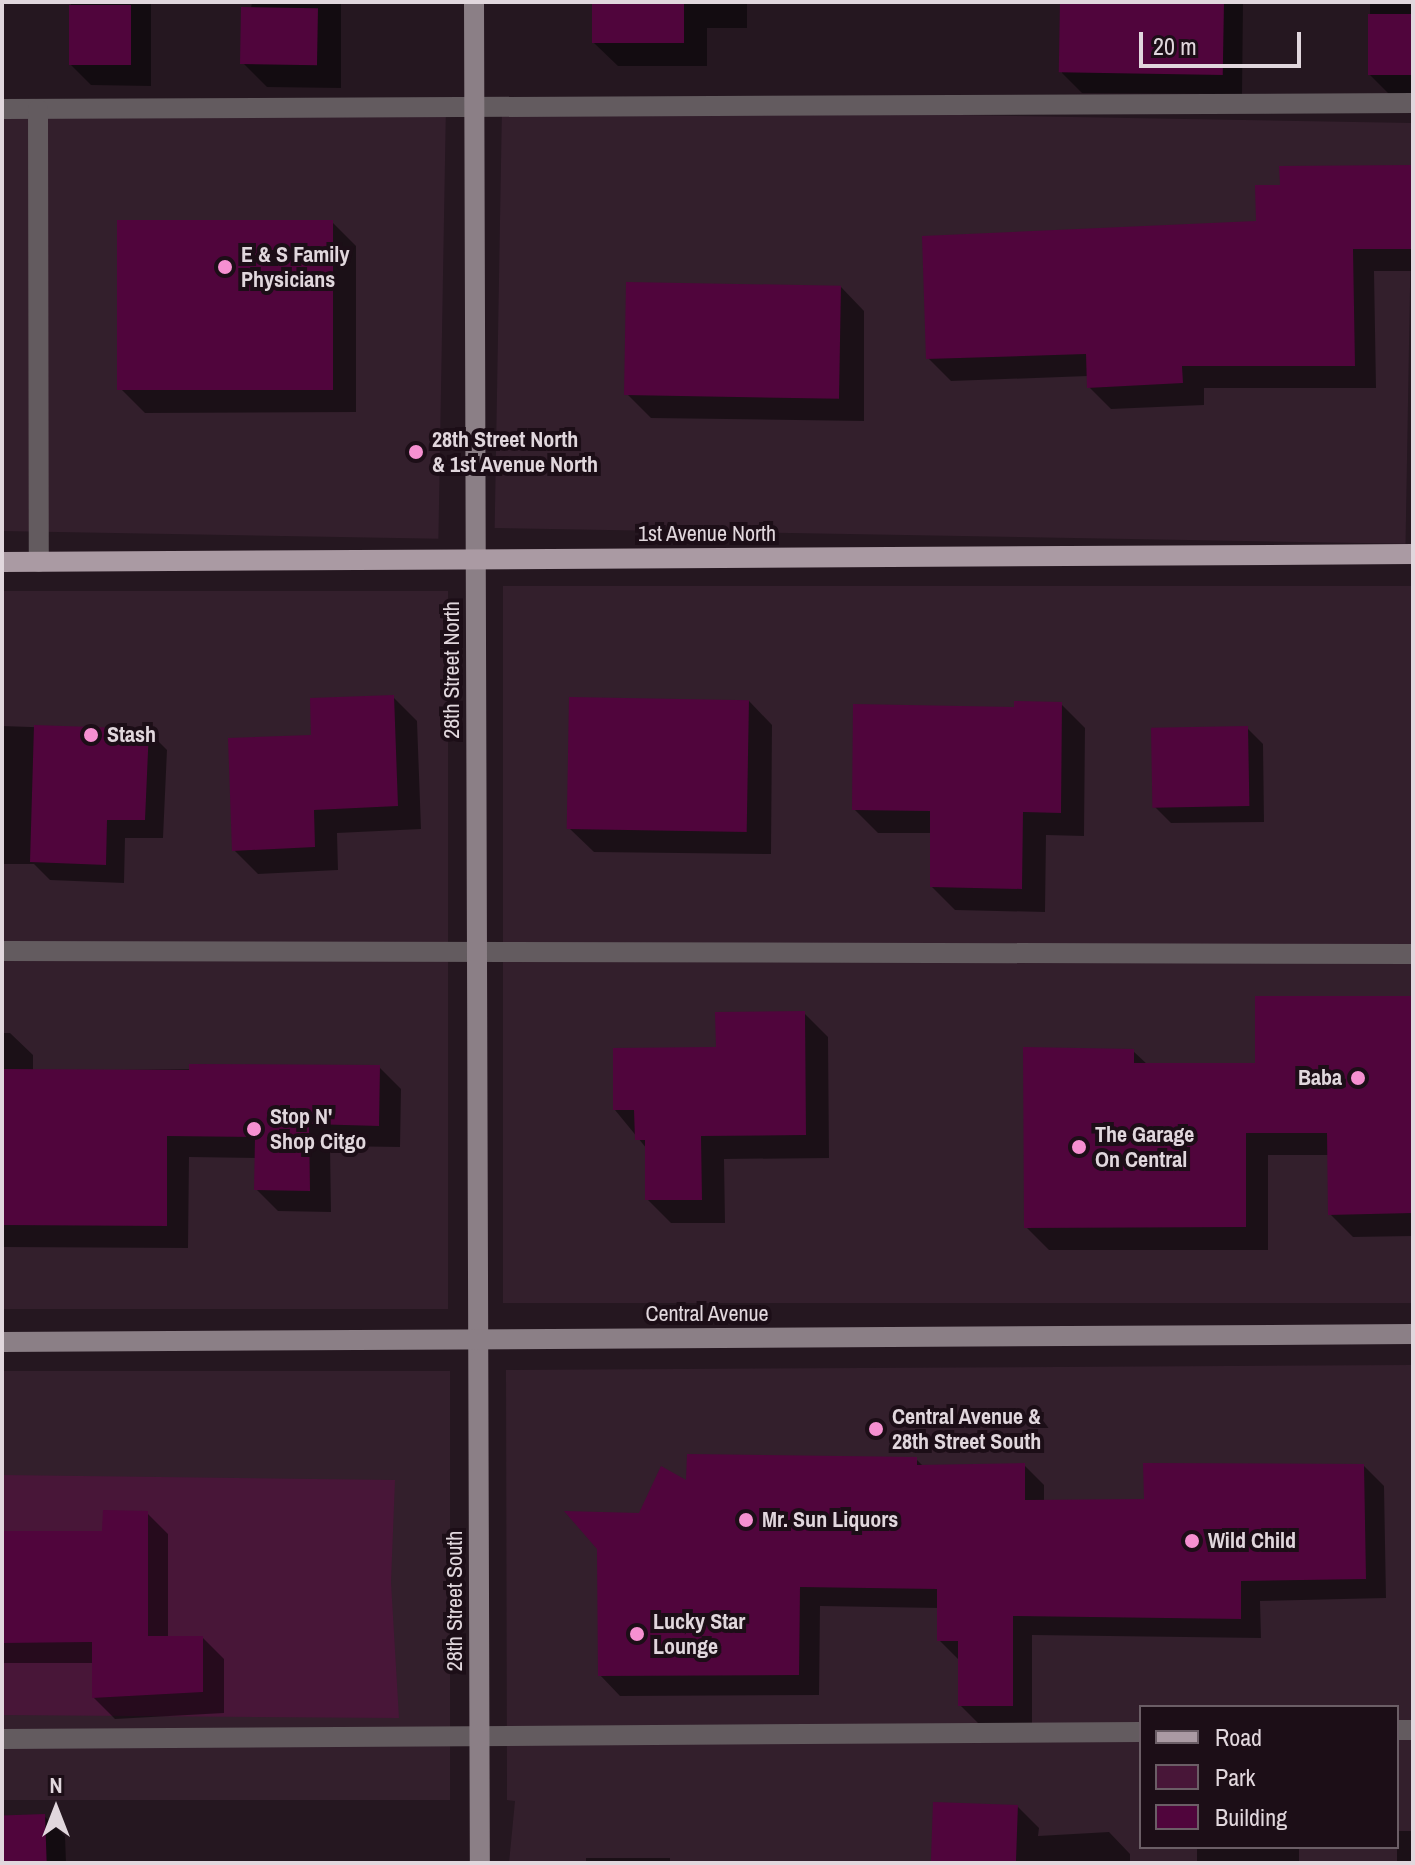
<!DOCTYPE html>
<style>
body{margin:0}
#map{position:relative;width:1415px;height:1865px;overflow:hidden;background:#251720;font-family:"Archivo Narrow",sans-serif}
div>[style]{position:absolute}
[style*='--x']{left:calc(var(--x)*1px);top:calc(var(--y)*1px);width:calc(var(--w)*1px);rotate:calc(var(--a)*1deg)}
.built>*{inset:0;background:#331f2c;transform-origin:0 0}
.green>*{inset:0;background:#481638}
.shadow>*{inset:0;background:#0007;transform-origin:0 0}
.building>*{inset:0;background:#50053c;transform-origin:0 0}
.lane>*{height:20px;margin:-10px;padding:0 10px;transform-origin:10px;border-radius:10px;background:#635b5f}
.secondary>*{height:20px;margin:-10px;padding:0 10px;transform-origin:10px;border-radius:10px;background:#8b7f86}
.primary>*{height:20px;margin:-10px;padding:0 10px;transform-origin:10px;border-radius:10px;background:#aa9aa3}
.dots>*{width:22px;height:22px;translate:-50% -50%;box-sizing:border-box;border:4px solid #1c0e17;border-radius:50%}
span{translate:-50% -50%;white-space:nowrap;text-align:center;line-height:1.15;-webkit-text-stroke:8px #1c0e17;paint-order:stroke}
.poi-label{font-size:22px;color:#e1d7dd;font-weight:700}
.left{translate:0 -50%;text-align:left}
.right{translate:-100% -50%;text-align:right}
.street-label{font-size:22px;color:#e1d7dd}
.frame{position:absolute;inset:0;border:4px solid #e1d7dd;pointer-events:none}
.legend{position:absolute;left:1139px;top:1705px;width:260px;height:144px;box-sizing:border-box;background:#1c0e17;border:2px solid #6b5e66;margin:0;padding:10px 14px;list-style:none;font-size:24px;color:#e1d7dd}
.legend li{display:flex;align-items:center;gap:16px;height:40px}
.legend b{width:40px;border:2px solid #6b5e66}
.north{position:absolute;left:16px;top:1769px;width:80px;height:80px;-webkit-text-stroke:6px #1c0e17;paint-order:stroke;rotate:0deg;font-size:22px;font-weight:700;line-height:32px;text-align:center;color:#e1d7dd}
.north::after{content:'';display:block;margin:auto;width:28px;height:36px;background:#e1d7dd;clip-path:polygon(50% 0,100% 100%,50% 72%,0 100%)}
.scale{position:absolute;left:1139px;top:32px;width:162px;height:36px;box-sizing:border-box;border:4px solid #e1d7dd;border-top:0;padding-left:10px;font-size:24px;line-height:28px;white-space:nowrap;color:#e1d7dd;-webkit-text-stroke:6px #1c0e17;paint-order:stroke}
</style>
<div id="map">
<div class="built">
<i style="left:2px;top:99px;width:444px;height:432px;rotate:1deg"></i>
<i style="left:502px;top:107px;width:911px;height:421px;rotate:1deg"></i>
<i style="left:1413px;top:586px;width:717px;height:910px;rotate:90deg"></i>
<i style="left:448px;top:591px;width:718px;height:446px;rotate:90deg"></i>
<i style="clip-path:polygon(evenodd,1413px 1365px,1413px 1863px,509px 1863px,515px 1801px,507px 1800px,506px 1370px,1413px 1365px,1141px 1707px,1397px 1707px,1397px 1847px,1141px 1847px,1141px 1707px)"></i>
<i style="left:450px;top:1371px;width:429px;height:448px;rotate:90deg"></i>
</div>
<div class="green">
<i style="clip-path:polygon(2px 1475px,395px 1480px,391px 1582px,399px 1718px,2px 1715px)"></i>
</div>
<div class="shadow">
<i style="clip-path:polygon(71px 2px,151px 2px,151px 86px,91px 85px,70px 64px)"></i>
<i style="clip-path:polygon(252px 2px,341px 2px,341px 88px,267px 87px,243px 63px)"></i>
<i style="clip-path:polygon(594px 2px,747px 2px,747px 28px,707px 28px,707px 66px,618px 66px,594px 43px)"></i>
<i style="clip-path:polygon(1061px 2px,1243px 2px,1242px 94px,1082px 93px,1062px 73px)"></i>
<i style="clip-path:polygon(1370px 2px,1413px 2px,1413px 94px,1389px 94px,1370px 75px)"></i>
<i style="clip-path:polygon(1413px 167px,1413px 271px,1374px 271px,1376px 388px,1204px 388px,1204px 405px,1111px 409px,1089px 387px,1088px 376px,951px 381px,928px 358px,1258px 222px,1282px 187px)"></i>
<i style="clip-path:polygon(332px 222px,356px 246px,356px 412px,145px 413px,121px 389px)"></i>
<i style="clip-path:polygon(841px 287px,864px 311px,864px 421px,651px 418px,627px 394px)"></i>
<i style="clip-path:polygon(393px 697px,417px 721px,421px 829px,337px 833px,338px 870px,258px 874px,234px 850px)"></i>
<i style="clip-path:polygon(749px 701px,772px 725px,771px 854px,594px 852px,570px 829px)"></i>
<i style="clip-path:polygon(1061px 704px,1085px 728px,1084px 836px,1046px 835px,1045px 912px,955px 910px,932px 887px,932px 833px,878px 833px,854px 809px,1016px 709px)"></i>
<i style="clip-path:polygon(2px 726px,148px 731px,167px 750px,163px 838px,125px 838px,124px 883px,50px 880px,34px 864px,2px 864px)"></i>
<i style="clip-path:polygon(1247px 728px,1263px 744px,1264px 822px,1171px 823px,1155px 807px)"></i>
<i style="clip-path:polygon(1411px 998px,1413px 1236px,1353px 1237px,1330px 1214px,1329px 1155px,1268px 1155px,1268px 1250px,1049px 1250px,1026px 1227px,1133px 1051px,1148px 1065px,1257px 1065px)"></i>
<i style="clip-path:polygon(804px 1013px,828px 1037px,829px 1158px,724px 1159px,725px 1223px,671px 1223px,647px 1199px,647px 1149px,615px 1110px)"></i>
<i style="clip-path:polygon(2px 1033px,10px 1033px,33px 1055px,33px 1071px,379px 1067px,401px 1089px,400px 1147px,330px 1146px,331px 1212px,278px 1211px,256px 1189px,257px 1158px,189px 1157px,188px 1248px,2px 1247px)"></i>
<i style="clip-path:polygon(916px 1459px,924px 1467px,1024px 1465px,1044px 1485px,1044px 1502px,1146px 1501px,1364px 1466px,1384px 1486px,1386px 1598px,1260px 1601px,1261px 1638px,1032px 1635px,1032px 1725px,980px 1725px,960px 1705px,960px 1661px,939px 1640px,939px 1608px,820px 1606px,819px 1695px,620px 1696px,600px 1675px,640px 1515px,688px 1483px)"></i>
<i style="clip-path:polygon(147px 1513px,168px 1534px,168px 1638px,203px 1638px,224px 1659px,224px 1713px,115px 1719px,94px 1698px,94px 1663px,2px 1663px,2px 1533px,104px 1533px)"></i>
<i style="clip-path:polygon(1413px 1757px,1413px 1863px,1397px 1863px,1397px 1831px,1411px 1831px)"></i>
<i style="clip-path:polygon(1018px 1807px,1039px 1828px,1038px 1836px,1109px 1832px,1130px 1854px,1130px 1863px,932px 1863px)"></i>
<i style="clip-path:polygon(44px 1816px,65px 1836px,66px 1863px,2px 1863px,2px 1817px)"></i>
<i style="left:1197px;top:1847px;width:102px;height:16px"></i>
<i style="left:586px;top:1858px;width:84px;height:5px"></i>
</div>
<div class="building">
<i style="left:592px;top:2px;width:92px;height:41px"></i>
<i style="left:1224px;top:2px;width:73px;height:164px;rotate:91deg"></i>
<i style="left:69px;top:5px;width:62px;height:60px"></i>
<i style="left:241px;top:7px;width:77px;height:57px;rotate:1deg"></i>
<i style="left:1368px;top:14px;width:45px;height:61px"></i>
<i style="clip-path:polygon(1413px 165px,1413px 249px,1353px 249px,1355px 366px,1182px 366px,1183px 383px,1087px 388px,1086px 354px,926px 359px,922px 236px,1256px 221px,1255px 185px,1280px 185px,1279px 166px)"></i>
<i style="left:117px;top:220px;width:216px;height:170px"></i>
<i style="left:626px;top:282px;width:215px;height:113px;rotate:1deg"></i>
<i style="clip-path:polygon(394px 695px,398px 806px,314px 810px,315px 847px,232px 851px,228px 738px,311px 735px,310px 698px)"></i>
<i style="left:569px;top:697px;width:180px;height:132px;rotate:1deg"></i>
<i style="clip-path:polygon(1014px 701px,1062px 702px,1061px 813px,1023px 812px,1022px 889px,930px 887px,930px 811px,852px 810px,853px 704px,1014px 707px)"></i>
<i style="clip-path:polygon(34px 725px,149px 729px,145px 820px,107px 820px,106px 865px,30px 862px)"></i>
<i style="left:1248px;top:726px;width:80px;height:97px;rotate:89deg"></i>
<i style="clip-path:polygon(1255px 996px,1412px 996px,1413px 1213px,1328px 1215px,1327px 1133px,1246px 1133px,1246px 1227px,1024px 1228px,1023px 1047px,1134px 1049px,1134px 1063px,1255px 1063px)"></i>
<i style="clip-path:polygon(805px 1011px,806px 1135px,701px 1136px,702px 1200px,645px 1200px,645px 1140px,635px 1140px,634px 1110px,613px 1110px,613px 1048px,716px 1047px,715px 1012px)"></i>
<i style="clip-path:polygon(189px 1064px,380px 1065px,379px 1126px,309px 1124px,310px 1191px,254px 1190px,255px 1137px,167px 1136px,167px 1226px,2px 1225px,2px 1069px,189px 1070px)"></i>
<i style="clip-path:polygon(687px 1454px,917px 1457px,917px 1465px,1025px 1463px,1025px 1500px,1144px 1499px,1143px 1463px,1364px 1464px,1366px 1579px,1241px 1581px,1241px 1619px,1013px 1616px,1013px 1706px,958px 1706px,958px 1641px,937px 1641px,937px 1589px,800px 1587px,799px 1675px,598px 1676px,597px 1549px,564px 1511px,639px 1513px,661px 1466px,686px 1480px)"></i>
<i style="clip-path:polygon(103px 1510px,148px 1511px,148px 1636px,203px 1636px,203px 1692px,92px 1698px,92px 1642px,2px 1643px,2px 1531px,102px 1531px)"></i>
<i style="left:933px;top:1802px;width:85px;height:61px;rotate:2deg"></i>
<i style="left:45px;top:1814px;width:49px;height:43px;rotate:88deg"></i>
</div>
<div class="lane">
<i style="--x:2;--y:109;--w:1411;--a:-0.24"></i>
<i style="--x:38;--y:109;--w:453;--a:89.9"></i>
<i style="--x:2;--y:951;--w:1411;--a:0.12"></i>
<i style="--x:1397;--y:1730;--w:16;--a:0"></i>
<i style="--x:2;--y:1739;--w:1139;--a:-0.35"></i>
</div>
<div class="secondary">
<i style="--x:474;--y:2;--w:1861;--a:89.82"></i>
<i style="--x:2;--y:1342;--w:1411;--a:-0.32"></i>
</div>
<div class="primary">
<i style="--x:2;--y:562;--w:1411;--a:-0.32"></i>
</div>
<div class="dots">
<i style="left:225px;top:267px;background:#f690d1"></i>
<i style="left:416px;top:452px;background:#f690d1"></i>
<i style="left:91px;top:735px;background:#f690d1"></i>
<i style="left:1358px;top:1078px;background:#f690d1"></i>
<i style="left:254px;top:1129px;background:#f690d1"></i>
<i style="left:1079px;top:1147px;background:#f690d1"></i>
<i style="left:876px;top:1429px;background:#f690d1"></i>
<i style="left:746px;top:1520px;background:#f690d1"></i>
<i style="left:1192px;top:1541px;background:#f690d1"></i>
<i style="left:637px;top:1634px;background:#f690d1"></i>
</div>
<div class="poi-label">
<span class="left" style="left:241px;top:267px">E &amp; S Family<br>Physicians</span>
<span class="left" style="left:432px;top:452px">28th Street North<br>&amp; 1st Avenue North</span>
<span class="left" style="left:107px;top:735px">Stash</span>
<span class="right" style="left:1342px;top:1078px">Baba</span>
<span class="left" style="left:270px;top:1129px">Stop N'<br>Shop Citgo</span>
<span class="left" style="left:1095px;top:1147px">The Garage<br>On Central</span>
<span class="left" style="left:892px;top:1429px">Central Avenue &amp;<br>28th Street South</span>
<span class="left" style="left:762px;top:1520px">Mr. Sun Liquors</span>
<span class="left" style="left:1208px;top:1541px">Wild Child</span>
<span class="left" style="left:653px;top:1634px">Lucky Star<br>Lounge</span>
</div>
<div class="street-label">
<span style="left:707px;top:534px">1st Avenue North</span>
<span style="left:452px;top:670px;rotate:-90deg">28th Street North</span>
<span style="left:707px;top:1314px">Central Avenue</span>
<span style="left:455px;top:1601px;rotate:-90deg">28th Street South</span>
</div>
<div class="frame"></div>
<ul class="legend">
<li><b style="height:10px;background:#aa9aa3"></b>Road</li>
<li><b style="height:22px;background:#481638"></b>Park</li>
<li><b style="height:22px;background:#50053c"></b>Building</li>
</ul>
<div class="north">N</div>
<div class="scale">20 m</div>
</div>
